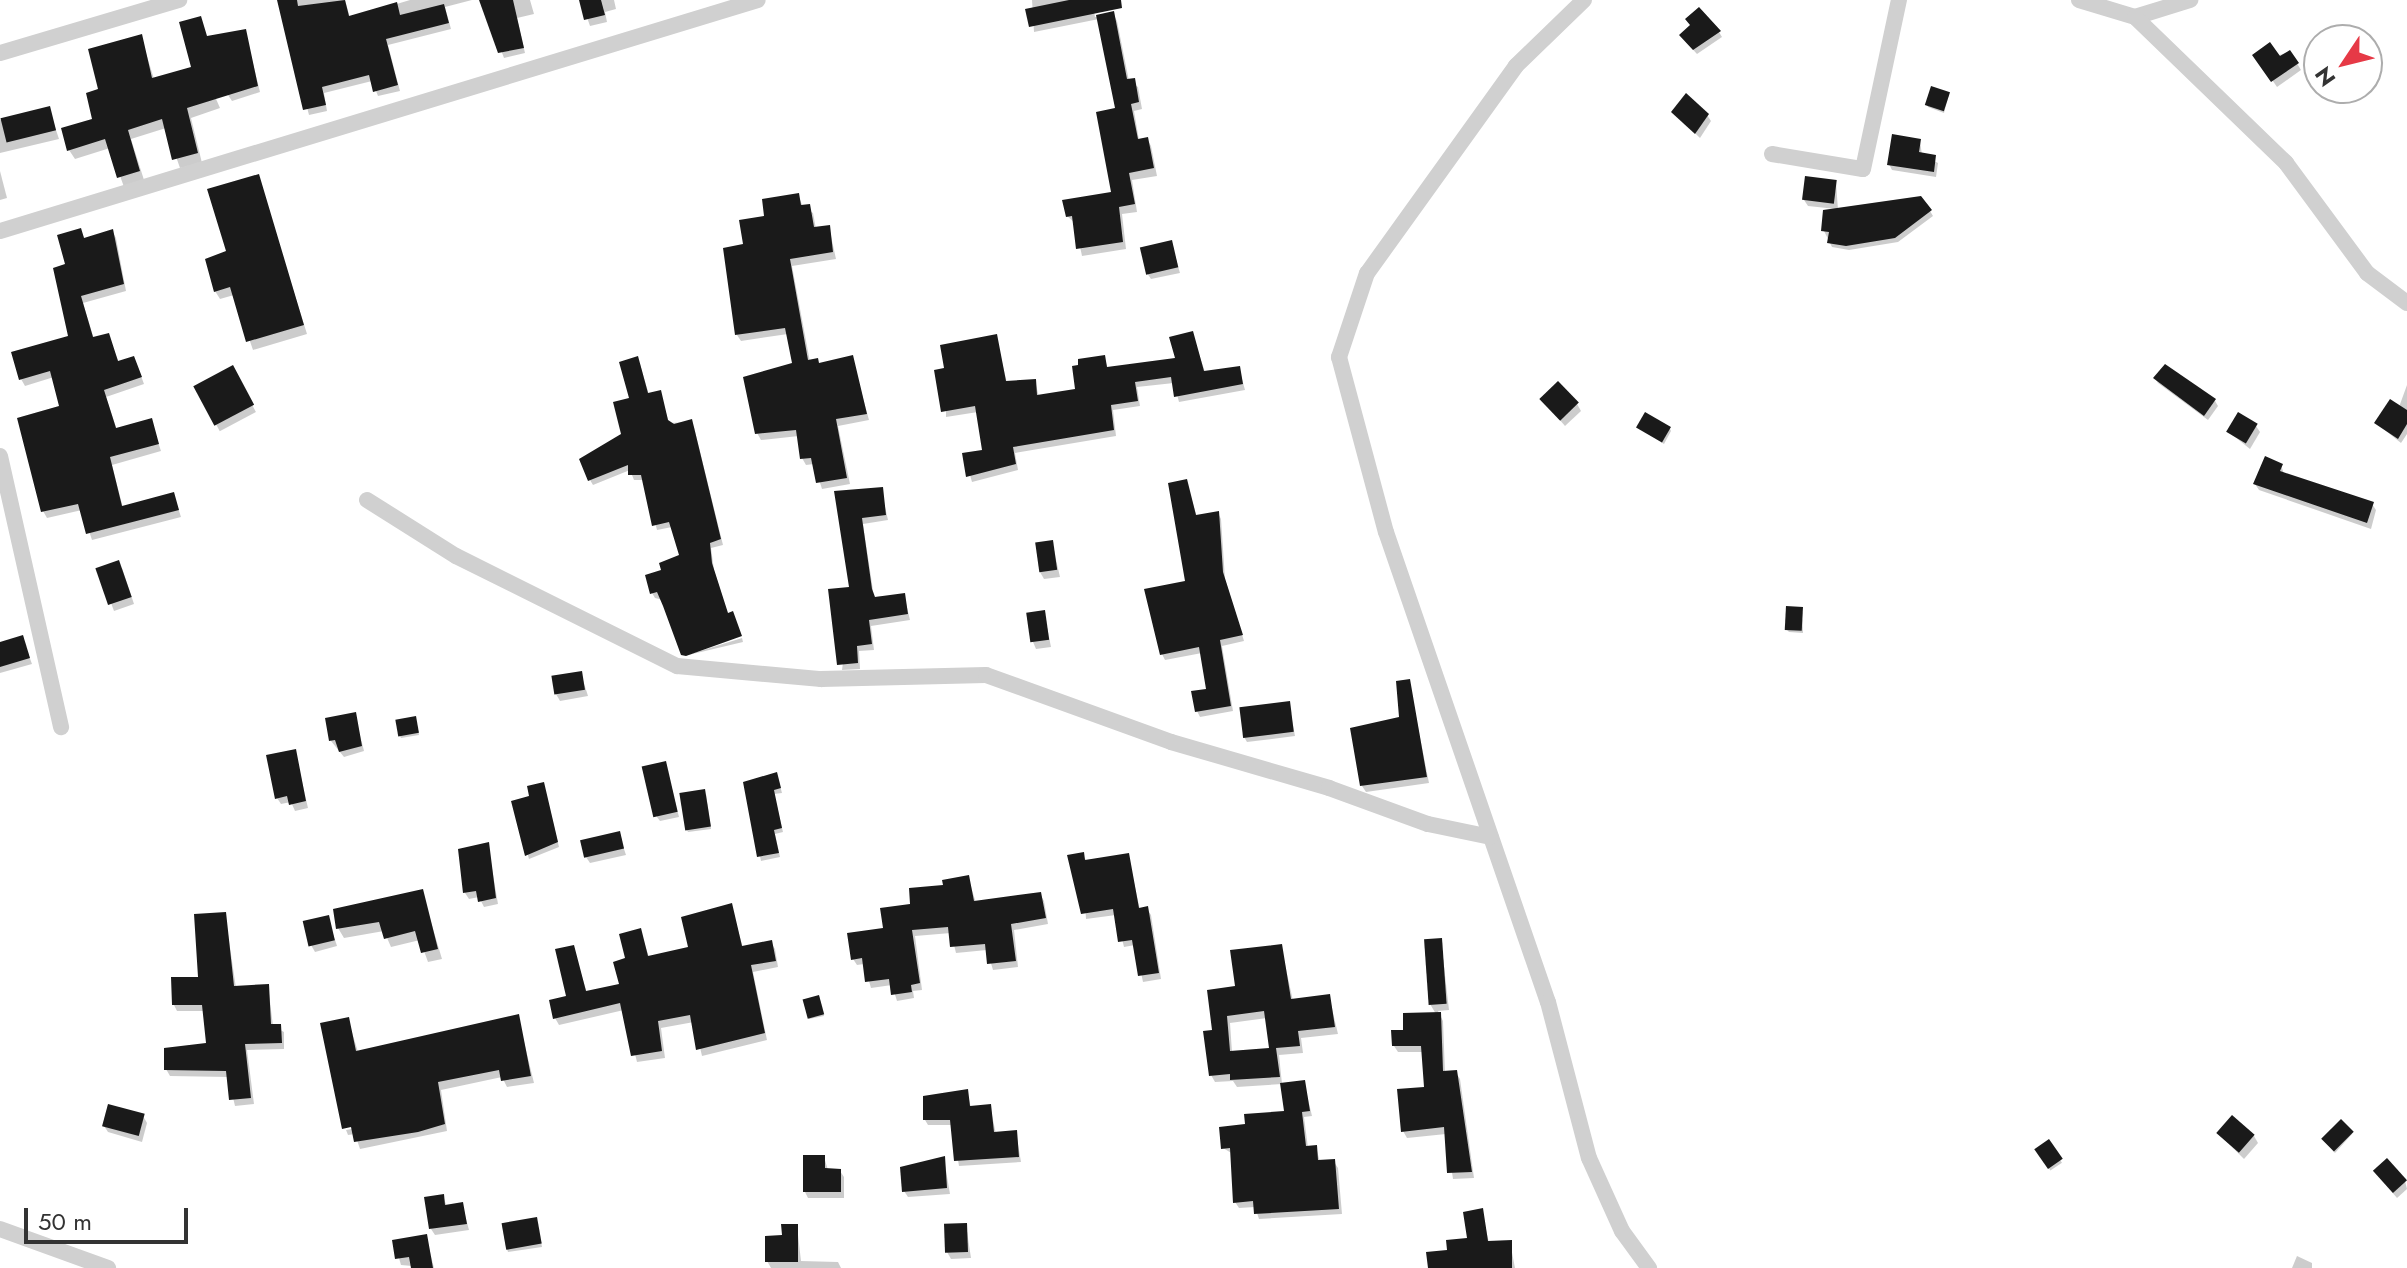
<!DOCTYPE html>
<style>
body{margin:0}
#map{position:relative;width:2407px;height:1268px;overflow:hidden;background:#fff;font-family:Jost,sans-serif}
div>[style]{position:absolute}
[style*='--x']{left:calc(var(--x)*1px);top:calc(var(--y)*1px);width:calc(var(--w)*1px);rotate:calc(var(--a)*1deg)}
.shadow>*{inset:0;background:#0003;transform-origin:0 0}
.building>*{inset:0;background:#1a1a1a;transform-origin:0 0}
.street>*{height:16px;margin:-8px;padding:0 8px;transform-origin:8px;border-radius:8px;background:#d0d0d0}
span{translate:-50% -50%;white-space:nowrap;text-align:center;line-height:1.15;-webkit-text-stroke:8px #fff;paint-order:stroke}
.north{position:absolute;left:2303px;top:24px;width:80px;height:80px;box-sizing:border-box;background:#fff;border:2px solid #adadad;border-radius:50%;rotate:235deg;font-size:22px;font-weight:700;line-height:32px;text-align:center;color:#333}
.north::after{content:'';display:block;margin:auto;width:28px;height:36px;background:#e63946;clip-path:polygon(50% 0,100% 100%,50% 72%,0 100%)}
.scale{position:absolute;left:24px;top:1208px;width:164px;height:36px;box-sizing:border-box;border:4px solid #333;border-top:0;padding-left:10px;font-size:24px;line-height:28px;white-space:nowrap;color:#333;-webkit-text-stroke:6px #fff;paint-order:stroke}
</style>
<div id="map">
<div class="shadow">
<i style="clip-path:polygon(279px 0,345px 0,350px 18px,410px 0,472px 0,445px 7px,451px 29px,388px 45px,400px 91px,378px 96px,372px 81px,324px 93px,327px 111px,309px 115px)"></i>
<i style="clip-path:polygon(482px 0,530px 0,534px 14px,517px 18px,525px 53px,504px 58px)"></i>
<i style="clip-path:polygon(581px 0,614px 0,616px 9px,605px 12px,607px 22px,590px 26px)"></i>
<i style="clip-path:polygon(1032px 0,1092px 0,1095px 17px,1113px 14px,1117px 21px,1129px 81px,1138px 87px,1142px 109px,1134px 111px,1139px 140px,1147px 139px,1151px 146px,1157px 176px,1132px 180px,1137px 212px,1122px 214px,1126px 249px,1082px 256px,1075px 223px,1067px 216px,1113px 193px,1118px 110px,1099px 19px,1034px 32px)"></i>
<i style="clip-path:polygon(245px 31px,260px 92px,232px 101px,228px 95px)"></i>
<i style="clip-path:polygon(1719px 32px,1722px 37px,1697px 54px,1685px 41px)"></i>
<i style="clip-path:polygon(141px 37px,154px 79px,206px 76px,220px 108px,191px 118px,202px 163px,180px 168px,166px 128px,131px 139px,144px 180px,124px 187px,110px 148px,75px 159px,69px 150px,95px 120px,100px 91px)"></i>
<i style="clip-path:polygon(2290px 52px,2301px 70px,2277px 87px,2259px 61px)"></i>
<i style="clip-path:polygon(1949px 94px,1944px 113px,1928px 107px,1927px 105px)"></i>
<i style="clip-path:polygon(49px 109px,59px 139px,0 153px,0 120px)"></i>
<i style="clip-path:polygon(1673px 112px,1707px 115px,1711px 121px,1700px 138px)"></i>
<i style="clip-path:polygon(1920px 141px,1922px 155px,1938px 163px,1936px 177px,1892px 170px,1889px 164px)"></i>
<i style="clip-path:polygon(0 171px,7px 198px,0 200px)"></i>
<i style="clip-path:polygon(258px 177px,307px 334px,253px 350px,234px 295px,220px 299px,215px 291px)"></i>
<i style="clip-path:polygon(1836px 182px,1838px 210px,1930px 211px,1933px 216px,1898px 242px,1849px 250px,1832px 247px,1824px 231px,1836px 209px,1808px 206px,1804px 200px)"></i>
<i style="clip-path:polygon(798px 195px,803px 207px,813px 213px,816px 229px,829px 227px,836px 259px,792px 266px,810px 362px,819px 365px,852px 358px,869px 420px,838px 426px,850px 484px,822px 489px,814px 464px,806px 465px,802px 458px,799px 436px,761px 440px,757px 433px,794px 364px,788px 334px,741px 341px,737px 335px,746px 246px,767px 217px)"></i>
<i style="clip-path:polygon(80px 230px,85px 239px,112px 231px,116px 238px,126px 291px,83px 303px,94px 339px,108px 335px,119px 363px,137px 365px,144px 384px,106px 397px,117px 430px,151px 421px,161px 451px,112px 465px,123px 508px,174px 495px,181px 517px,92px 540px,82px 510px,47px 518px,43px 511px,62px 407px,54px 377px,25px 386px,21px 379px,70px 338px,68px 266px)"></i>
<i style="clip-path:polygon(1171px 242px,1180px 273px,1151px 279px,1147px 273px)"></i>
<i style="clip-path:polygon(1192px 333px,1205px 372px,1239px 368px,1245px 390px,1179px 402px,1174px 383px,1137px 387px,1140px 406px,1113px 410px,1116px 436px,1015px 453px,1018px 470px,972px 482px,964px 455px,984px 451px,978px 412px,946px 417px,946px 370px,996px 337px,1007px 383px,1035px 381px,1039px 397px,1077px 391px,1104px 357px,1108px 369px,1177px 360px)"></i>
<i style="clip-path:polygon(640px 364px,649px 395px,660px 392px,669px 423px,691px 422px,694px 427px,723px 545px,711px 548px,714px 570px,728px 615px,735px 618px,655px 598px,652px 593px,663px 572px,681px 556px,672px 527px,657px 530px,644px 480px,634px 480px,630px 470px,593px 485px,590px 480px,623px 435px)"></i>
<i style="left:232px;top:367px;width:51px;height:41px;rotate:62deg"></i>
<i style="clip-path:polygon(2166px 367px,2215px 401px,2218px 406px,2208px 420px,2158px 383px,2155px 378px)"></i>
<i style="clip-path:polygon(2407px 385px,2407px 434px,2401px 443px,2376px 423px,2399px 407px)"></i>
<i style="clip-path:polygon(1542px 399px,1577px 404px,1581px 411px,1565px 426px)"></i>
<i style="clip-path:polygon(2256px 426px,2260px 432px,2250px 449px,2230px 433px)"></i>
<i style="clip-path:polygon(1639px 428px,1670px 429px,1671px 431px,1664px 444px)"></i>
<i style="clip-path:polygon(2281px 465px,2284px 474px,2372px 504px,2376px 510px,2371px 529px,2259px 490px,2255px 484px)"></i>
<i style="clip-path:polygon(1186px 481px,1197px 517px,1218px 513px,1221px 519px,1225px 579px,1244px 641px,1222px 646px,1233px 711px,1200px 717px,1197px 711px,1209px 690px,1202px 653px,1165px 660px,1162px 654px,1187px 583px)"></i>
<i style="clip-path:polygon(881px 489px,888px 520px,863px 524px,874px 597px,904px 595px,910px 620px,871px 626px,874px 650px,859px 651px,860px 669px,842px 670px,852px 589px,836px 492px)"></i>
<i style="clip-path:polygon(1052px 542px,1060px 577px,1044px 579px,1040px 572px)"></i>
<i style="clip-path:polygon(98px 568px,122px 568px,134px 604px,114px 611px)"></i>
<i style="clip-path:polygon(1802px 609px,1803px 633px,1789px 632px,1787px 630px)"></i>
<i style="clip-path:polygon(1044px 612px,1051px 647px,1036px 649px,1033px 642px)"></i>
<i style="clip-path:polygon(22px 637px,32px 664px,0 673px,0 644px)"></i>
<i style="clip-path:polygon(742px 638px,743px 642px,684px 656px)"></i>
<i style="clip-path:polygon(581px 674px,588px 696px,560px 701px,556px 694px)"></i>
<i style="clip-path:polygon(1409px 681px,1429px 783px,1366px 792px,1362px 786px,1401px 718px)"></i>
<i style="clip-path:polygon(1289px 703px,1295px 736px,1247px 742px,1244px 737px)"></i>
<i style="clip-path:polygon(355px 715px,364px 751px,344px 757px,331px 741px,327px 719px)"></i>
<i style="clip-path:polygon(416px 720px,419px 735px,401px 738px,400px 736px)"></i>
<i style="clip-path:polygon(295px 751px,308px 808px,295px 811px,291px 802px,281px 804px,277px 798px)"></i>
<i style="clip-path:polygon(665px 763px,679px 817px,660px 821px,657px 817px)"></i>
<i style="clip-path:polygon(777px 774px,782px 793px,774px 794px,783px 832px,775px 834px,780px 857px,761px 861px,745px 784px)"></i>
<i style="clip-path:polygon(545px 789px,559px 847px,529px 859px,513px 803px)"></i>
<i style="clip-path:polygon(706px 794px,711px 829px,688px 832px,687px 830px)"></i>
<i style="clip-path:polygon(619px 834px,626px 855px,590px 863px,586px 857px)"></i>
<i style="clip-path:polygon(488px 845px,498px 904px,484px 907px,479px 897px,469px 899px,465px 893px,460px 850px)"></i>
<i style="clip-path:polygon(1082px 854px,1086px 860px,1128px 855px,1140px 910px,1147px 909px,1151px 915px,1161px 979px,1143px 982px,1135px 945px,1124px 947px,1116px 915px,1086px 919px)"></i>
<i style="clip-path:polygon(968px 877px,976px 903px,1040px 894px,1044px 901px,1048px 924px,1014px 930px,1018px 967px,993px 970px,987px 950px,956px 953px,951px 933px,915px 936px,922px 990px,913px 991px,914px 998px,897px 1001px,892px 985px,871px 988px,864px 964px,857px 965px,853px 959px,913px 906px)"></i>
<i style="clip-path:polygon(422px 892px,442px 959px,428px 962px,420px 940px,391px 947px,384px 931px,344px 938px,338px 928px)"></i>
<i style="clip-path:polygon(731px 905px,743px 948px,771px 943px,775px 949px,778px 967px,753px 972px,767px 1040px,702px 1056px,694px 1022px,661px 1028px,665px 1058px,637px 1062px,624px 1010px,559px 1025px,555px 1018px,568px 998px,573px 947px,587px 993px,622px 986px,640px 930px,649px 957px,690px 948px)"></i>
<i style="clip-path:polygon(225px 914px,236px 988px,268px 986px,273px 1026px,284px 1032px,284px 1049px,247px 1050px,254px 1104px,235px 1106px,228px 1077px,170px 1076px,166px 1069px,208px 1045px,204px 1011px,177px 1011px,174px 1005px,200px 979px)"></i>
<i style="clip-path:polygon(328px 918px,337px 946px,315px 952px,311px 945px)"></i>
<i style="clip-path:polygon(1441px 940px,1449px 1010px,1438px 1011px,1443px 1021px,1445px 1073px,1456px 1073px,1460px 1079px,1474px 1178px,1453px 1179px,1446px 1134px,1407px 1138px,1403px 1131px,1426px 1089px,1423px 1052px,1398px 1052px,1394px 1046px,1405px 1032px,1436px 1014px,1430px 1004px)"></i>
<i style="clip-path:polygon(evenodd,1281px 946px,1293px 1001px,1329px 996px,1338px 1034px,1301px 1038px,1303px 1053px,1279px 1055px,1282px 1084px,1237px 1087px,1233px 1081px,1215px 1082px,1211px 1075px,1214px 1032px,1237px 988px,1281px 946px,1267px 1018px,1272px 1050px,1232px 1052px,1230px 1023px,1267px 1018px)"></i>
<i style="clip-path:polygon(820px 1000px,824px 1016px,809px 1019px,808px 1017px)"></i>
<i style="clip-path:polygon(518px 1017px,534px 1083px,507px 1087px,502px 1077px,441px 1090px,447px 1131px,360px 1149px,355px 1134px,348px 1135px,346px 1130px,362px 1127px,348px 1019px,358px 1052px)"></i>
<i style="clip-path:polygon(1304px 1082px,1312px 1116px,1304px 1117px,1308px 1148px,1316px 1147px,1320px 1162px,1334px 1162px,1338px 1168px,1342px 1214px,1259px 1219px,1255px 1207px,1239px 1208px,1235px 1202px,1233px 1154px,1223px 1148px,1247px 1126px,1286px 1113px)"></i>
<i style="clip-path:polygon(967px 1091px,971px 1108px,990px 1106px,996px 1134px,1016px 1132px,1021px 1162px,959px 1166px,952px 1125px,928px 1125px,925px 1120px)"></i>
<i style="clip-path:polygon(143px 1116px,147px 1123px,142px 1142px,108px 1132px,104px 1126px)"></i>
<i style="clip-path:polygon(2219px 1134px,2254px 1136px,2258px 1143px,2244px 1159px)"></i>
<i style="clip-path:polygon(2352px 1134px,2335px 1153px,2324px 1141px)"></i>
<i style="left:2048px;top:1142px;width:25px;height:14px;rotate:56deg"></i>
<i style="clip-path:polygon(824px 1157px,828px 1170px,840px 1171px,844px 1177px,844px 1198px,808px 1198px,805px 1192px)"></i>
<i style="clip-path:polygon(944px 1159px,950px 1194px,908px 1197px,904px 1191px)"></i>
<i style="clip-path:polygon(2379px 1177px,2405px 1181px,2407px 1189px,2397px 1198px)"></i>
<i style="clip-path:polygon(443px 1196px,447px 1207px,462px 1204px,469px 1230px,435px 1235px,431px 1229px)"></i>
<i style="clip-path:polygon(1482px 1211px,1489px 1243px,1510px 1242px,1515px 1268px,1430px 1268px,1470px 1240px)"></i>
<i style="clip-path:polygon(537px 1221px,542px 1247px,508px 1252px,507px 1249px)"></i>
<i style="clip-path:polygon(966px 1225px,971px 1258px,951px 1259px,947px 1252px)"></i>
<i style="clip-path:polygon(797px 1226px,801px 1261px,838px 1262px,841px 1268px,771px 1268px,767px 1261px)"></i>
<i style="clip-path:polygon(426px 1236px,434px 1268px,401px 1265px,394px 1241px)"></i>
<i style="clip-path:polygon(2297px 1256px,2312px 1263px,2312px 1268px,2292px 1268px)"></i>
</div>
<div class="building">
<i style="clip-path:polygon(277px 0,297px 0,298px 6px,345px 0,349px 16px,397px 2px,400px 15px,444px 4px,449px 23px,386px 39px,398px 85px,373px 92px,369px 75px,322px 87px,326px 105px,303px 110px)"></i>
<i style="clip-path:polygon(479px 0,513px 0,524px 48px,498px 53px)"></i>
<i style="clip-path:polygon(579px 0,601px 0,605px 15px,584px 20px)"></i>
<i style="clip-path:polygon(1069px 0,1121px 0,1122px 8px,1029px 27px,1025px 9px)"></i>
<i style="clip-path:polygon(1699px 7px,1721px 31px,1693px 50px,1679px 35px,1690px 25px,1685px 19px)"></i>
<i style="clip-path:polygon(1114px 11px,1127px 79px,1135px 78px,1139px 102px,1131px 104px,1138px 139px,1148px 137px,1154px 168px,1129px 173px,1135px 204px,1119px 207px,1123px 242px,1076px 249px,1072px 216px,1066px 217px,1062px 200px,1111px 192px,1096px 112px,1115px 108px,1096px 15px)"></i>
<i style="clip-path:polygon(201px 16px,207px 36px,246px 29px,258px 86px,187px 108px,198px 153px,172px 160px,162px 119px,128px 130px,140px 171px,117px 178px,105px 139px,67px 151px,61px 128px,92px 119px,86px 93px,98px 89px,88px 49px,142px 34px,152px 78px,191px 67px,179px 22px)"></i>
<i style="clip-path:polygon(2270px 42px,2280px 56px,2290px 50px,2299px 63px,2271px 82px,2252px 55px)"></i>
<i style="left:1931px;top:86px;width:20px;height:20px;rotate:18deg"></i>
<i style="clip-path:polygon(1686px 93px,1709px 114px,1695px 134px,1671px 112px)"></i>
<i style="left:50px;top:106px;width:25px;height:51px;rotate:76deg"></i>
<i style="clip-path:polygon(1892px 134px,1921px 139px,1919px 152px,1936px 155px,1934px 172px,1887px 165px)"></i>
<i style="clip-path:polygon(259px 174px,304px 325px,246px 342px,230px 287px,214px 292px,205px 259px,226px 251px,207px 189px)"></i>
<i style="left:1805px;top:176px;width:32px;height:24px;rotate:7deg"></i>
<i style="clip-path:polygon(799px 193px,801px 205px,810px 204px,814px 227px,830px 225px,833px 252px,790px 259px,808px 360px,818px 358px,819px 363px,853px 355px,867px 414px,836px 419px,847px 478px,816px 483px,811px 458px,800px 459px,796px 430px,755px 434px,743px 377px,792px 363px,785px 328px,735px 335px,723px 248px,743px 244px,739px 220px,764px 216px,762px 199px)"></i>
<i style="clip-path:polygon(1921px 196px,1932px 210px,1895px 238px,1846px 246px,1827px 243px,1829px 232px,1821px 231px,1823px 210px)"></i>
<i style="clip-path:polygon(81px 228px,84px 238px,113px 229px,124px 284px,81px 296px,93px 337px,109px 333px,118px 361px,134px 356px,142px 377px,104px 390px,116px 428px,152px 418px,159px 444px,110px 457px,122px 506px,174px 492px,179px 510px,86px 534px,78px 504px,41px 512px,17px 418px,59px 406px,50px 371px,19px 380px,11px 352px,68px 336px,53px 268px,65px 264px,57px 235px)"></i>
<i style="left:1172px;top:240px;width:28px;height:33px;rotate:77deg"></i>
<i style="clip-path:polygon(1193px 331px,1204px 371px,1240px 366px,1243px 384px,1174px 397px,1171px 377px,1135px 382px,1138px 401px,1111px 405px,1114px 430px,1013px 447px,1016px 464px,966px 477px,962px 453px,982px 450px,975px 406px,941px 412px,934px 370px,944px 368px,940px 345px,997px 334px,1006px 381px,1036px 379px,1037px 395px,1075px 389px,1072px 366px,1078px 365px,1078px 359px,1105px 355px,1107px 367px,1175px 358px,1169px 337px)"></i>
<i style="clip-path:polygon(638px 356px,648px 393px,661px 390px,668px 420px,674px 424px,692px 419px,721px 539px,710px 543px,712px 563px,728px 613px,733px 611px,742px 636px,686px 656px,681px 655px,663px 606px,657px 592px,650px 594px,645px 575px,661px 570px,659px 563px,679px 555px,669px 522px,652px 526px,641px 475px,628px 475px,628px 465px,588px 481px,579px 459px,621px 434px,613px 402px,629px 398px,619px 362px)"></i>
<i style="clip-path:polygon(2165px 364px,2216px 399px,2204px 416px,2153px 378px)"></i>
<i style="left:233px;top:365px;width:45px;height:45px;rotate:62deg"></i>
<i style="left:1558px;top:381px;width:30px;height:26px;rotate:46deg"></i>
<i style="clip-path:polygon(2390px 399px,2407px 410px,2407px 424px,2398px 439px,2374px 423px)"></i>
<i style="left:1645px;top:412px;width:30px;height:18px;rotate:30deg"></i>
<i style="left:2238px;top:412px;width:23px;height:23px;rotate:31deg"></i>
<i style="clip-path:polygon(2265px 456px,2283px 464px,2280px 471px,2374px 502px,2367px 523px,2253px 484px)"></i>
<i style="clip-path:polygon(1187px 479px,1196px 515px,1219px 511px,1223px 572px,1243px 635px,1220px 640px,1231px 706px,1195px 712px,1191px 691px,1206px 689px,1199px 647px,1160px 655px,1144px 589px,1185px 581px,1168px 483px)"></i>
<i style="clip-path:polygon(883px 487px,886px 515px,862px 518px,872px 589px,875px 597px,905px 593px,908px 614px,869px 620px,872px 644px,857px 646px,858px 663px,837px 665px,828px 589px,849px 587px,834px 491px)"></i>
<i style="left:1053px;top:540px;width:30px;height:18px;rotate:82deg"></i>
<i style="left:119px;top:560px;width:39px;height:25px;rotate:71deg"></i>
<i style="left:1786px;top:606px;width:17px;height:24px;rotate:3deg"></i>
<i style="left:1045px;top:610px;width:30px;height:19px;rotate:82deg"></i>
<i style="clip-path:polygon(23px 635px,30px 658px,0 667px,0 642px)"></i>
<i style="left:582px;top:671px;width:19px;height:31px;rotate:81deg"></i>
<i style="clip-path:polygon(1410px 679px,1427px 777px,1360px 786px,1350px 728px,1399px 717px,1396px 681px)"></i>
<i style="left:1290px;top:701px;width:31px;height:51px;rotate:83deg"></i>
<i style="clip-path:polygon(356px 712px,362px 746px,339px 752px,335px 740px,329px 741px,325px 718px)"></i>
<i style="left:416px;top:716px;width:17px;height:21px;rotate:80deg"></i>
<i style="clip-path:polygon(296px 749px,306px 801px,289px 805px,287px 796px,275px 799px,266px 755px)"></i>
<i style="left:666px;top:761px;width:52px;height:25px;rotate:77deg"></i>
<i style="clip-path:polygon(777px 772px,781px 788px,774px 790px,782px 828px,774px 830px,779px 853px,757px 857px,743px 782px)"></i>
<i style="clip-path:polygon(544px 782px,558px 842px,525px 856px,511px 801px,529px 796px,527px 786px)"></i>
<i style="left:705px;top:789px;width:38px;height:26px;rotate:81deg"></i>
<i style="left:620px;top:831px;width:18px;height:41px;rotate:77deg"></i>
<i style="clip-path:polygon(489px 842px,496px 898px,478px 902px,476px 891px,463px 893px,458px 849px)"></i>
<i style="clip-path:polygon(1084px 852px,1085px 860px,1129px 853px,1139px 908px,1148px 906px,1159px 973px,1138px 976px,1132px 940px,1118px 942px,1113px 909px,1081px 914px,1067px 855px)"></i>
<i style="clip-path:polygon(969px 875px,974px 901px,1041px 892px,1046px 918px,1011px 924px,1016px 961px,987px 964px,985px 944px,950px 947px,948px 927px,912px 930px,920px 983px,911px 985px,912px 992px,891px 995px,889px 979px,865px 982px,862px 958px,851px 960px,847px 933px,883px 928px,880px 908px,910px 904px,909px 888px,943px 885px,942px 880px)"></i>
<i style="clip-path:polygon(423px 889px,438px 949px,421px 953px,415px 931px,384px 939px,379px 922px,336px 929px,333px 909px)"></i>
<i style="clip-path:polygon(732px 903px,742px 946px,772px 940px,776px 961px,751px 965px,765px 1033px,696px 1050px,690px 1015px,658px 1021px,662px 1051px,631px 1056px,620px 1003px,553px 1019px,549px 1000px,566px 996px,555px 949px,574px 945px,586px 991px,619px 984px,613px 962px,625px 958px,619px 934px,641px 928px,648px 956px,688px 947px,681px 917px)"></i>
<i style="clip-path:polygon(226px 912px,234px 986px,269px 984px,271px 1024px,281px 1024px,282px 1043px,245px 1044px,251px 1098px,229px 1100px,226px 1071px,164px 1070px,164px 1048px,206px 1043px,202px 1005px,172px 1005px,171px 977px,198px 977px,194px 914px)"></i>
<i style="left:329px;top:915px;width:26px;height:27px;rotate:77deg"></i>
<i style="left:1442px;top:938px;width:66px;height:18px;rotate:86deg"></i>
<i style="clip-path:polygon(evenodd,1282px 944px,1291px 999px,1330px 994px,1335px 1027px,1298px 1031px,1300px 1046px,1276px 1048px,1280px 1077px,1230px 1080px,1230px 1074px,1209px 1076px,1203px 1031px,1212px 1030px,1207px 990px,1235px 986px,1230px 950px,1282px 944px,1264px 1011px,1269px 1048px,1230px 1051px,1227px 1016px,1264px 1011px)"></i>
<i style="left:819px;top:995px;width:20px;height:17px;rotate:75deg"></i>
<i style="clip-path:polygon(1441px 1012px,1443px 1071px,1457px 1070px,1472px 1172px,1447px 1173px,1444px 1127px,1401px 1132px,1397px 1089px,1424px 1087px,1421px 1046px,1392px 1046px,1391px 1030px,1403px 1030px,1403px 1013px)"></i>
<i style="clip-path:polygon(519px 1014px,531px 1076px,501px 1081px,499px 1070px,438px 1082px,445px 1124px,418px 1132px,354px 1142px,351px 1127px,342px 1129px,320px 1023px,349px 1017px,356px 1051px)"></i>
<i style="clip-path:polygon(1305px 1080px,1310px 1111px,1302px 1112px,1306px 1146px,1317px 1145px,1318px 1160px,1335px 1159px,1339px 1209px,1254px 1214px,1253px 1201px,1233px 1203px,1230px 1148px,1221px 1149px,1219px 1127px,1245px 1124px,1244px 1114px,1284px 1111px,1280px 1083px)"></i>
<i style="clip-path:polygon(968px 1089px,970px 1106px,991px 1104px,994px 1132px,1017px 1130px,1019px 1157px,954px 1161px,950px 1120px,923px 1120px,923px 1096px)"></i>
<i style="left:108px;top:1104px;width:38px;height:23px;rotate:15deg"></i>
<i style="left:2232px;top:1115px;width:30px;height:24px;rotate:41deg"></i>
<i style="left:2341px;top:1119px;width:18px;height:28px;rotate:45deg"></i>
<i style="left:2049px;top:1139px;width:24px;height:18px;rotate:55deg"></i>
<i style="clip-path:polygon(803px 1155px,825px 1155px,825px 1168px,841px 1169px,841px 1192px,803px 1192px)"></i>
<i style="clip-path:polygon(945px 1156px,947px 1188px,902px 1192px,900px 1167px)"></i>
<i style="left:2387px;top:1158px;width:30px;height:19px;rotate:48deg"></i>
<i style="clip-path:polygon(444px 1194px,445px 1205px,463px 1202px,467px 1224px,429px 1229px,424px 1197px)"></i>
<i style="clip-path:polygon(1483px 1208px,1488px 1241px,1512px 1240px,1512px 1268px,1428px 1268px,1426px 1252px,1447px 1250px,1446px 1240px,1467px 1238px,1463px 1212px)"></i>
<i style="left:537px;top:1217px;width:27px;height:36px;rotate:80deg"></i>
<i style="left:967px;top:1223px;width:29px;height:23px;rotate:88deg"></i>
<i style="clip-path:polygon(781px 1224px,798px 1224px,798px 1262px,765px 1262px,765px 1236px,782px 1235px)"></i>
<i style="clip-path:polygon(427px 1234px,433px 1268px,411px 1268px,409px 1257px,395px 1259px,392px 1240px)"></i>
</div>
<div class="street">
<i style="--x:1584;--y:0;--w:95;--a:135.9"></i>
<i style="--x:1516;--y:66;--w:255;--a:125.7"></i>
<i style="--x:1367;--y:273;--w:89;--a:108.4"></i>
<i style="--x:1339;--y:357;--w:181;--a:75"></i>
<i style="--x:1386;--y:532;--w:497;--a:71"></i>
<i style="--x:1548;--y:1002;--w:161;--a:75.3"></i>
<i style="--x:1589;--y:1158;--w:80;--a:65.7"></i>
<i style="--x:1622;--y:1231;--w:46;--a:53.9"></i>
<i style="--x:2079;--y:0;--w:59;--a:16.9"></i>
<i style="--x:2135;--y:17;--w:58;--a:-17.2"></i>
<i style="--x:2135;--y:17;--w:210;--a:44"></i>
<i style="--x:2286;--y:163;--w:137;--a:53.6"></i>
<i style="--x:2367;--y:273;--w:50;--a:36.9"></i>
<i style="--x:0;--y:53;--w:187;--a:-16.5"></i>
<i style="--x:1772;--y:154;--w:92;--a:9.4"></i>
<i style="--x:1863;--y:169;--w:173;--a:-78"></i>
<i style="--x:0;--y:231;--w:792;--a:-16.95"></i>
<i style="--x:0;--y:456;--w:278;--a:77.3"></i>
<i style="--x:367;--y:500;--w:105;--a:32.2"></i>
<i style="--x:456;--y:556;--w:247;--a:26.5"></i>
<i style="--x:677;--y:666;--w:145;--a:5.2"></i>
<i style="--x:821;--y:679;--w:165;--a:-1.4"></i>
<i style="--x:986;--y:675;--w:197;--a:19.9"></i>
<i style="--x:1171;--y:742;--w:165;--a:16.2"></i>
<i style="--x:1329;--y:788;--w:105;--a:20"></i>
<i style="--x:1428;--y:824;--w:64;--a:11.7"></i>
<i style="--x:0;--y:1229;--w:115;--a:19.9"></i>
</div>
<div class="north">N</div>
<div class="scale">50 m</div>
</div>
